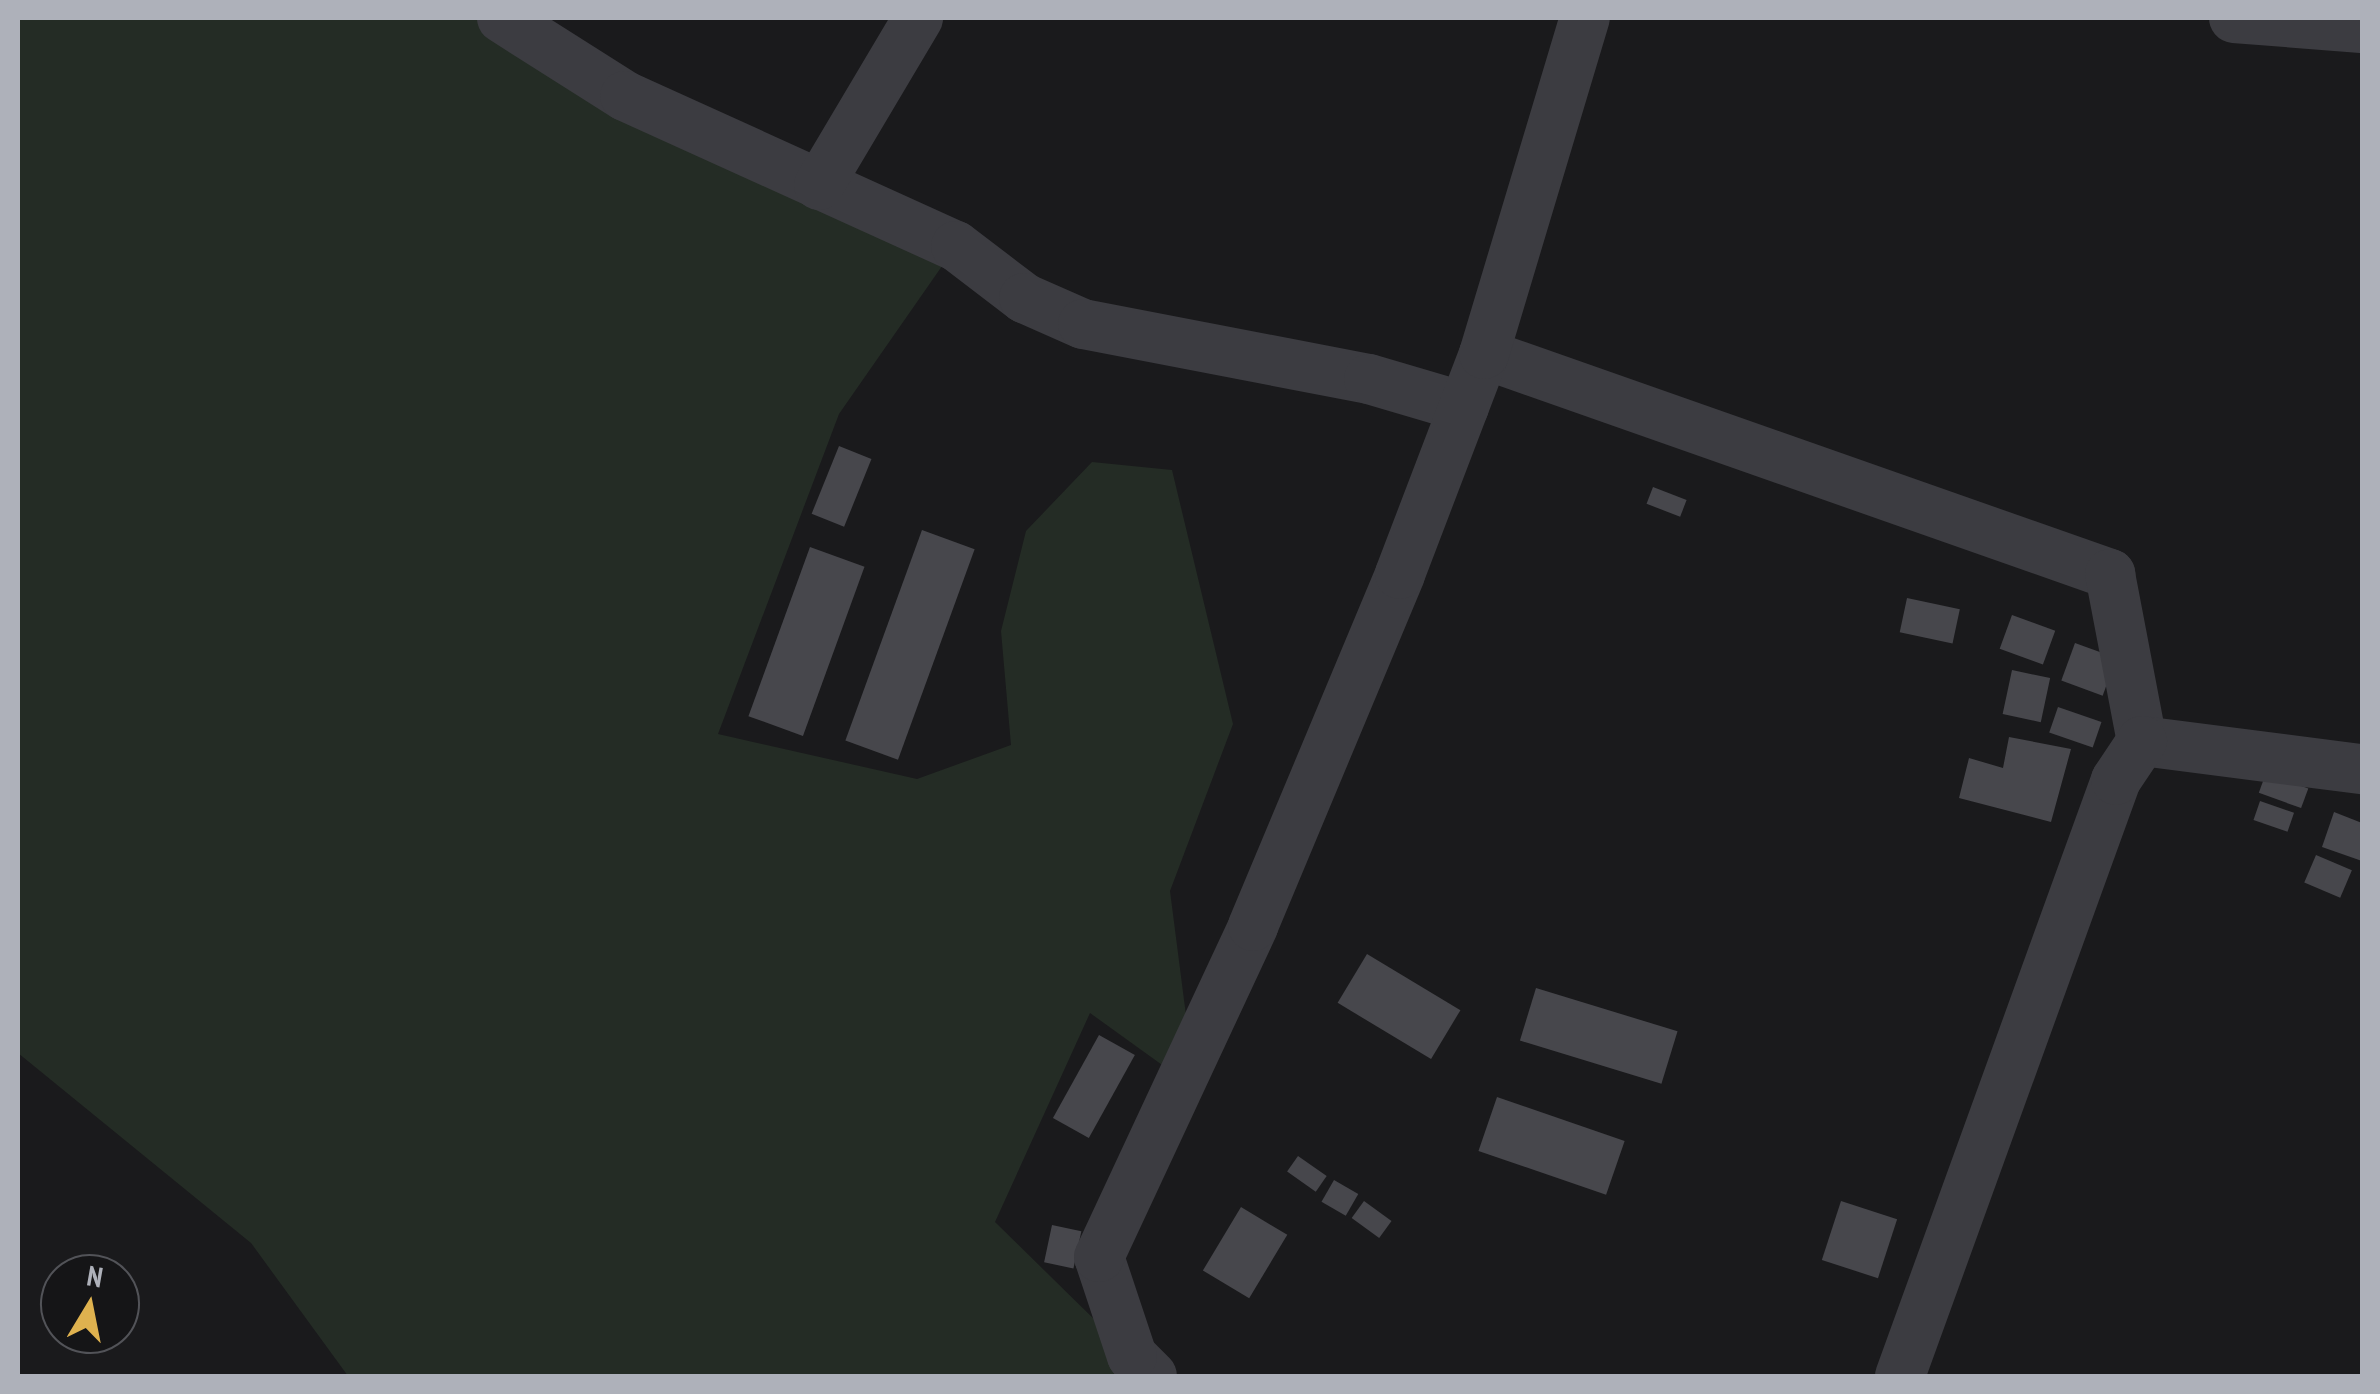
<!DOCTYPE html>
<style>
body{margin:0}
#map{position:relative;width:2380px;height:1394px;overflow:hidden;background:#1a1a1c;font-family:"PT Sans Narrow",sans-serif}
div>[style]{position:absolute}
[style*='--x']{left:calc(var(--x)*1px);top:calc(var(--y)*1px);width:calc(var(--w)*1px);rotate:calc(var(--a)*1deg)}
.green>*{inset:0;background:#242c25}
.building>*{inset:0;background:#47474c;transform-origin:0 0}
.minor>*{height:50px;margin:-25px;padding:0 25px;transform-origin:25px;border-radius:25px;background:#3c3c41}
span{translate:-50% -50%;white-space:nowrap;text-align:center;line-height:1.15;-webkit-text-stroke:8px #151517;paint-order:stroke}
.frame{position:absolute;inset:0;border:20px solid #aeb1ba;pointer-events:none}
.north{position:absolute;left:40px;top:1254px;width:100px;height:100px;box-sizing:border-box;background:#151517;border:2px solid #525358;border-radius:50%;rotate:10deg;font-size:28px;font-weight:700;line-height:40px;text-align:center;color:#aeb1ba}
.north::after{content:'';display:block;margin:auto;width:35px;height:45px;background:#dfb24f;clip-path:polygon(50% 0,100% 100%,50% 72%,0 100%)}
</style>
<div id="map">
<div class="green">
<i style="clip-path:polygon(18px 18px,502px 18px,956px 246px,839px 414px,718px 734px,917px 779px,1011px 745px,1001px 631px,1026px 531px,1092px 462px,1172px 470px,1233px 724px,1170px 891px,1187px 1023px,1183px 1080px,1090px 1013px,995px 1222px,1152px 1376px,348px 1376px,251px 1243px,18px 1053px)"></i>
</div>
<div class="building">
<i style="left:839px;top:446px;width:35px;height:73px;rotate:22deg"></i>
<i style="left:1653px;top:487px;width:36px;height:18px;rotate:21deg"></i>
<i style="left:922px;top:530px;width:56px;height:224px;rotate:20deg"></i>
<i style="left:810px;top:547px;width:58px;height:180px;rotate:20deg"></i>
<i style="left:1907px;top:598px;width:54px;height:35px;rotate:12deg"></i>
<i style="left:2012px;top:615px;width:46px;height:36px;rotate:20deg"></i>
<i style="left:2075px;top:643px;width:44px;height:40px;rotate:20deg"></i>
<i style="left:2012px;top:670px;width:39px;height:45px;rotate:12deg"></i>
<i style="left:2058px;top:707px;width:46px;height:27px;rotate:19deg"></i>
<i style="clip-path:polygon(2009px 737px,2071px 749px,2051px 822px,1959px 798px,1969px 758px,2003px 768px)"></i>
<i style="left:2266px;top:773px;width:45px;height:21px;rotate:20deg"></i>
<i style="left:2260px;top:801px;width:36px;height:20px;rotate:19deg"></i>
<i style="clip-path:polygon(2334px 812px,2362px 823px,2362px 861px,2322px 847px)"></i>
<i style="left:2316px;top:855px;width:39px;height:30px;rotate:23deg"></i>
<i style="left:1367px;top:954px;width:109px;height:57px;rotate:31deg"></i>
<i style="left:1536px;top:988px;width:148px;height:55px;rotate:17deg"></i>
<i style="left:1099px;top:1035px;width:41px;height:95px;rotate:29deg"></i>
<i style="left:1497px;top:1097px;width:135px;height:57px;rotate:19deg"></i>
<i style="left:1298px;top:1156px;width:35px;height:19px;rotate:35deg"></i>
<i style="left:1334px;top:1180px;width:28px;height:25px;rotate:30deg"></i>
<i style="left:1364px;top:1201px;width:34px;height:21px;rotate:36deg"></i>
<i style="left:1841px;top:1201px;width:59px;height:62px;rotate:18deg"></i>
<i style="left:1241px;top:1207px;width:54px;height:74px;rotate:31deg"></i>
<i style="left:1052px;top:1225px;width:30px;height:38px;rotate:12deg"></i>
</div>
<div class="minor">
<i style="--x:502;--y:18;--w:146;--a:32.4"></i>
<i style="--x:625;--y:96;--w:363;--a:24.4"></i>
<i style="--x:956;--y:246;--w:86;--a:37.4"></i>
<i style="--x:1024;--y:298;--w:64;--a:23.8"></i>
<i style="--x:1083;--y:324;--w:291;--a:10.9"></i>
<i style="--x:1369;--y:379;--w:99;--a:16.4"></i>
<i style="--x:2234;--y:18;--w:128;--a:4.5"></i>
<i style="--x:819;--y:185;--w:194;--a:-59.3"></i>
<i style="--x:1484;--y:354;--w:664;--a:19.36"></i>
<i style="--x:2110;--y:574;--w:170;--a:79.2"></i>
<i style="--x:2142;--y:741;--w:222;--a:7.3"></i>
<i style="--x:1152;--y:1376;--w:28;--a:-135"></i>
<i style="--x:1132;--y:1356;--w:104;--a:-108.4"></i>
<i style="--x:1099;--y:1257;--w:365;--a:-65"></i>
<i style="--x:1253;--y:926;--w:381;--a:-67.3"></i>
<i style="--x:1400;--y:574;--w:235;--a:-69.1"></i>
<i style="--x:1484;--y:354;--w:351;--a:-73.3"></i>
<i style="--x:1900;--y:1376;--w:634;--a:-70.08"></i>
<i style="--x:2116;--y:780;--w:47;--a:-56.3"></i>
</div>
<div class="frame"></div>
<div class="north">N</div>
</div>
